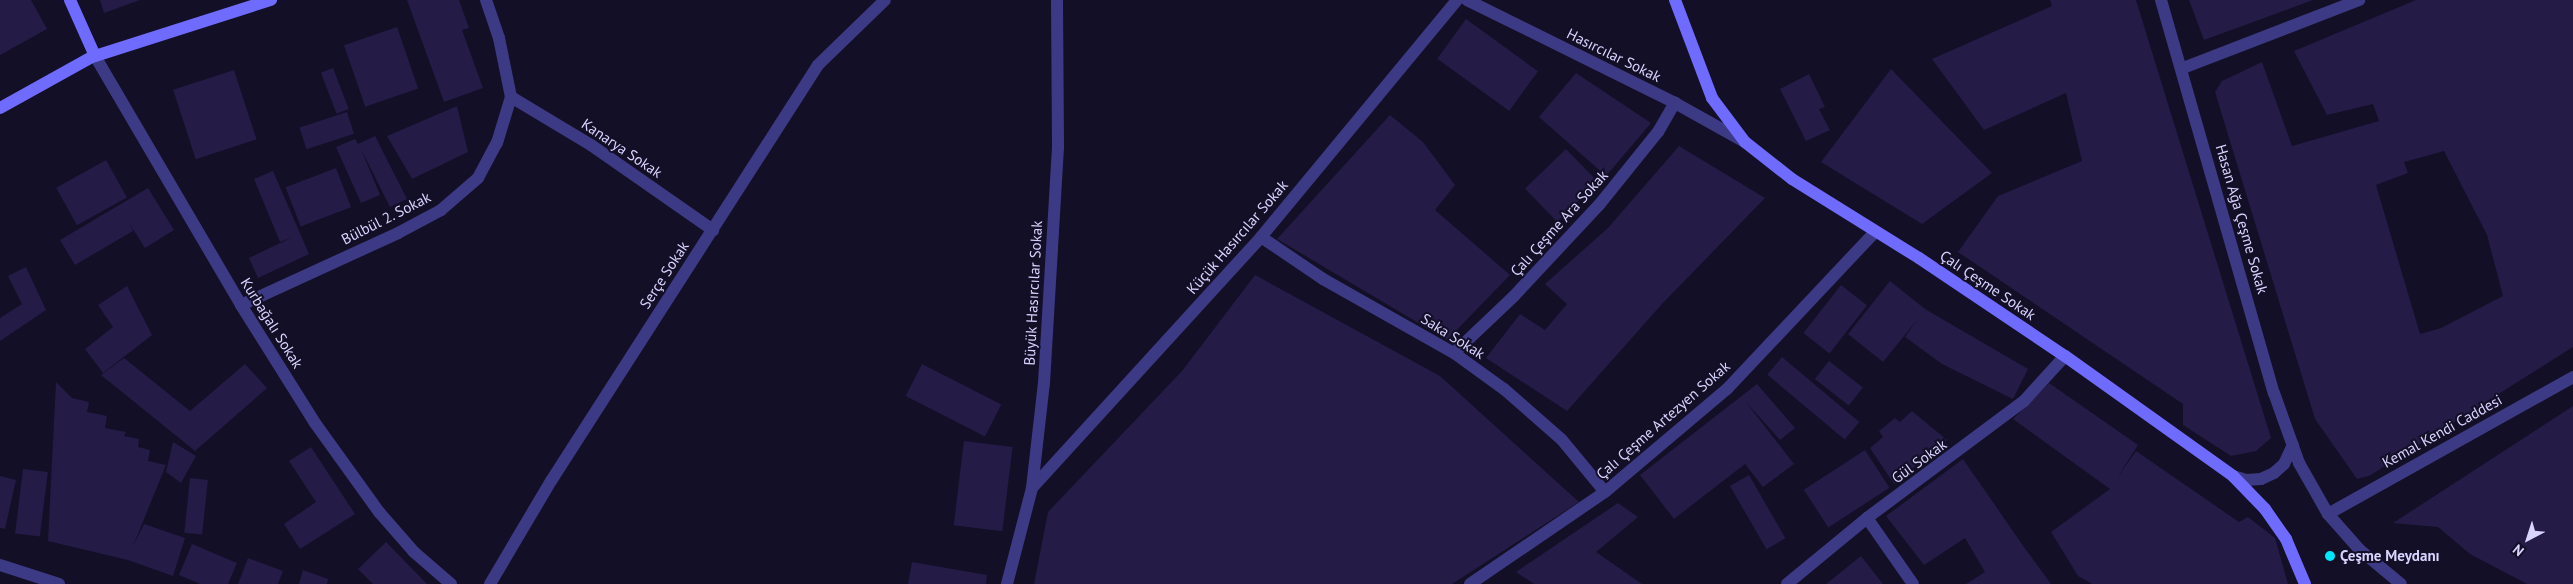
<!DOCTYPE html>
<meta charset="utf-8">
<style>
body{margin:0}
#map{position:relative;width:2573px;height:584px;overflow:hidden;background:#130f26;font-family:"PT Sans",sans-serif}
div>[style]{position:absolute}
[style*='--x']{left:calc(var(--x)*1px);top:calc(var(--y)*1px);width:calc(var(--w)*1px);rotate:calc(var(--a)*1deg)}
.building>*{inset:0;background:#241b47;transform-origin:0 0}
.pedestrian>*{height:12px;margin:-6px;padding:0 6px;transform-origin:6px;border-radius:6px;background:#3d3a85}
.minor>*{height:12px;margin:-6px;padding:0 6px;transform-origin:6px;border-radius:6px;background:#3d3a85}
.tertiary>*{height:12px;margin:-6px;padding:0 6px;transform-origin:6px;border-radius:6px;background:#3d3a85}
.secondary>*{height:12px;margin:-6px;padding:0 6px;transform-origin:6px;border-radius:6px;background:#6f6bff}
.dots>*{width:14px;height:14px;translate:-50% -50%;box-sizing:border-box;border:2px solid #130f26;border-radius:50%}
span{translate:-50% -50%;white-space:nowrap;text-align:center;line-height:1.15;-webkit-text-stroke:4px #130f26;paint-order:stroke}
.street-label{font-size:15px;color:#d9d4ff}
.poi-label{font-size:15px;color:#d9d4ff;font-weight:700}
.left{translate:0 -50%;text-align:left}
.north{position:absolute;left:2503px;top:514px;width:50px;height:50px;-webkit-text-stroke:4px #130f26;paint-order:stroke;rotate:220deg;font-size:14px;font-weight:700;line-height:20px;text-align:center;color:#d9d4ff}
.north::after{content:'';display:block;margin:auto;width:18px;height:22px;background:#d9d4ff;clip-path:polygon(50% 0,100% 100%,50% 72%,0 100%)}
</style>
<div id="map">
<div class="building">
<i style="clip-path:polygon(0 0,31px 0,47px 29px,0 55px)"></i>
<i style="clip-path:polygon(100px 0,140px 0,104px 13px)"></i>
<i style="clip-path:polygon(407px 0,459px 0,469px 28px,462px 30px,483px 88px,444px 102px)"></i>
<i style="clip-path:polygon(2050px 0,2136px 0,2271px 438px,2256px 451px,2231px 456px,2183px 425px,2183px 404px,1958px 252px,1998px 196px,2082px 161px,2066px 93px,1984px 130px,1932px 59px,2052px 6px)"></i>
<i style="clip-path:polygon(2189px 0,2313px 0,2204px 40px)"></i>
<i style="clip-path:polygon(evenodd,2416px 0,2573px 0,2573px 347px,2369px 476px,2357px 479px,2315px 419px,2215px 92px,2222px 81px,2262px 62px,2292px 146px,2379px 121px,2373px 104px,2327px 115px,2294px 51px,2416px 0,2444px 151px,2487px 235px,2503px 296px,2441px 328px,2420px 334px,2376px 185px,2408px 173px,2404px 162px,2444px 151px)"></i>
<i style="left:1466px;top:19px;width:89px;height:49px;rotate:36deg"></i>
<i style="left:397px;top:27px;width:65px;height:56px;rotate:71deg"></i>
<i style="left:333px;top:68px;width:44px;height:13px;rotate:69deg"></i>
<i style="clip-path:polygon(1891px 69px,1992px 173px,1922px 224px,1821px 162px)"></i>
<i style="left:234px;top:70px;width:73px;height:64px;rotate:72deg"></i>
<i style="clip-path:polygon(1576px 73px,1651px 123px,1606px 176px,1539px 117px)"></i>
<i style="clip-path:polygon(1809px 74px,1825px 107px,1819px 109px,1830px 130px,1806px 141px,1780px 89px)"></i>
<i style="clip-path:polygon(457px 106px,468px 152px,412px 179px,387px 136px)"></i>
<i style="left:347px;top:112px;width:23px;height:50px;rotate:72deg"></i>
<i style="clip-path:polygon(1390px 115px,1423px 142px,1455px 185px,1435px 210px,1510px 275px,1447px 340px,1277px 239px)"></i>
<i style="clip-path:polygon(375px 136px,407px 199px,390px 207px,361px 149px,380px 195px,361px 203px,336px 147px,355px 139px,358px 144px)"></i>
<i style="clip-path:polygon(1679px 146px,1765px 198px,1662px 304px,1567px 411px,1486px 358px,1520px 314px,1545px 330px,1567px 304px,1545px 284px,1608px 228px)"></i>
<i style="left:1566px;top:149px;width:46px;height:57px;rotate:46deg"></i>
<i style="left:106px;top:160px;width:43px;height:57px;rotate:61deg"></i>
<i style="left:336px;top:168px;width:42px;height:54px;rotate:69deg"></i>
<i style="clip-path:polygon(273px 171px,309px 254px,258px 278px,249px 258px,293px 237px,280px 242px,254px 179px)"></i>
<i style="clip-path:polygon(148px 188px,174px 230px,145px 248px,129px 223px,133px 231px,75px 265px,60px 240px)"></i>
<i style="clip-path:polygon(26px 267px,46px 310px,0 341px,0 318px,22px 304px,8px 276px)"></i>
<i style="clip-path:polygon(1255px 275px,1440px 376px,1579px 502px,1452px 584px,1034px 584px,1048px 512px,1182px 371px)"></i>
<i style="clip-path:polygon(1890px 281px,1925px 309px,2028px 369px,2013px 399px,1942px 364px,1905px 337px,1917px 320px,1883px 362px,1848px 334px)"></i>
<i style="left:1841px;top:285px;width:33px;height:61px;rotate:38deg"></i>
<i style="clip-path:polygon(127px 286px,152px 335px,103px 373px,85px 349px,113px 327px,98px 305px)"></i>
<i style="left:1782px;top:357px;width:101px;height:23px;rotate:40deg"></i>
<i style="clip-path:polygon(124px 358px,190px 411px,245px 364px,267px 388px,195px 451px,101px 375px)"></i>
<i style="left:1829px;top:361px;width:43px;height:23px;rotate:38deg"></i>
<i style="left:922px;top:364px;width:89px;height:36px;rotate:27deg"></i>
<i style="clip-path:polygon(56px 382px,72px 398px,89px 402px,87px 412px,107px 416px,105px 428px,126px 432px,124px 436px,139px 439px,138px 447px,150px 450px,148px 461px,166px 465px,133px 546px,144px 524px,185px 538px,173px 576px,128px 560px,48px 541px)"></i>
<i style="clip-path:polygon(2049px 383px,2138px 445px,2117px 478px,2136px 451px,2239px 522px,2248px 517px,2275px 538px,2288px 584px,2092px 584px,2078px 576px,2051px 532px,2110px 489px,2013px 419px)"></i>
<i style="clip-path:polygon(1757px 384px,1795px 428px,1780px 440px,1746px 402px,1794px 464px,1763px 487px,1745px 464px,1674px 519px,1640px 475px)"></i>
<i style="clip-path:polygon(2573px 406px,2573px 584px,2527px 584px,2470px 554px,2438px 527px,2393px 523px)"></i>
<i style="clip-path:polygon(1912px 411px,1947px 440px,1894px 484px,1870px 448px,1883px 437px,1879px 431px,1895px 418px,1900px 422px)"></i>
<i style="left:964px;top:441px;width:49px;height:85px;rotate:7deg"></i>
<i style="clip-path:polygon(173px 442px,196px 456px,181px 483px,166px 472px)"></i>
<i style="clip-path:polygon(311px 447px,355px 514px,300px 549px,284px 524px,316px 502px,289px 461px)"></i>
<i style="left:1865px;top:450px;width:45px;height:73px;rotate:57deg"></i>
<i style="clip-path:polygon(1963px 459px,2024px 547px,2051px 584px,1966px 584px,1985px 572px,1965px 538px,1924px 565px,1886px 516px)"></i>
<i style="left:23px;top:469px;width:25px;height:65px;rotate:7deg"></i>
<i style="left:1749px;top:475px;width:73px;height:22px;rotate:60deg"></i>
<i style="clip-path:polygon(0 476px,16px 480px,5px 529px,0 528px)"></i>
<i style="left:190px;top:478px;width:18px;height:55px;rotate:6deg"></i>
<i style="clip-path:polygon(1618px 503px,1638px 517px,1596px 552px,1642px 584px,1534px 584px,1516px 572px)"></i>
<i style="clip-path:polygon(386px 542px,427px 584px,373px 584px,358px 569px)"></i>
<i style="clip-path:polygon(192px 544px,237px 563px,228px 584px,200px 584px,179px 575px)"></i>
<i style="clip-path:polygon(1861px 556px,1883px 584px,1826px 584px)"></i>
<i style="clip-path:polygon(248px 558px,283px 571px,278px 584px,238px 584px)"></i>
<i style="clip-path:polygon(912px 562px,987px 575px,986px 584px,908px 584px)"></i>
<i style="clip-path:polygon(303px 570px,328px 579px,327px 584px,299px 584px)"></i>
</div>
<div class="pedestrian">
<i style="--x:511;--y:97;--w:93;--a:31"></i>
<i style="--x:591;--y:145;--w:149;--a:34.9"></i>
</div>
<div class="minor">
<i style="--x:2161;--y:0;--w:409;--a:74"></i>
<i style="--x:2274;--y:393;--w:74;--a:70.3"></i>
<i style="--x:2299;--y:463;--w:59;--a:60.4"></i>
<i style="--x:2328;--y:514;--w:48;--a:48.4"></i>
<i style="--x:2360;--y:550;--w:53;--a:39.7"></i>
<i style="--x:95;--y:56;--w:289;--a:59.6"></i>
<i style="--x:241;--y:305;--w:139;--a:57.9"></i>
<i style="--x:315;--y:423;--w:110;--a:54.3"></i>
<i style="--x:379;--y:512;--w:53;--a:48.8"></i>
<i style="--x:414;--y:552;--w:49;--a:40.9"></i>
<i style="--x:2183;--y:68;--w:189;--a:-21.1"></i>
<i style="--x:1261;--y:237;--w:75;--a:34.1"></i>
<i style="--x:1323;--y:279;--w:150;--a:29.5"></i>
<i style="--x:1454;--y:353;--w:62;--a:35.8"></i>
<i style="--x:1504;--y:389;--w:77;--a:41.3"></i>
<i style="--x:1562;--y:440;--w:67;--a:50.4"></i>
<i style="--x:241;--y:305;--w:173;--a:-24.6"></i>
<i style="--x:398;--y:233;--w:49;--a:-28.1"></i>
<i style="--x:441;--y:210;--w:49;--a:-40.9"></i>
<i style="--x:478;--y:178;--w:40;--a:-62"></i>
<i style="--x:497;--y:143;--w:48;--a:-73.1"></i>
<i style="--x:511;--y:97;--w:60;--a:-101.5"></i>
<i style="--x:499;--y:38;--w:40;--a:-108.9"></i>
<i style="--x:1454;--y:353;--w:83;--a:-43.5"></i>
<i style="--x:1514;--y:296;--w:125;--a:-47"></i>
<i style="--x:1599;--y:205;--w:94;--a:-51.1"></i>
<i style="--x:1658;--y:132;--w:34;--a:-60"></i>
<i style="--x:1032;--y:488;--w:340;--a:-47.6"></i>
<i style="--x:1261;--y:237;--w:308;--a:-50.4"></i>
<i style="--x:2328;--y:514;--w:281;--a:-29.2"></i>
<i style="--x:1867;--y:518;--w:80;--a:55.1"></i>
<i style="--x:490;--y:584;--w:120;--a:-59.4"></i>
<i style="--x:551;--y:481;--w:494;--a:-57.3"></i>
<i style="--x:818;--y:65;--w:93;--a:-44.1"></i>
<i style="--x:1007;--y:584;--w:99;--a:-75.4"></i>
<i style="--x:1032;--y:488;--w:106;--a:-83.5"></i>
<i style="--x:1044;--y:383;--w:237;--a:-86.6"></i>
<i style="--x:1058;--y:146;--w:146;--a:-90.4"></i>
<i style="--x:1470;--y:584;--w:163;--a:-34.3"></i>
<i style="--x:1605;--y:492;--w:160;--a:-40.2"></i>
<i style="--x:1727;--y:389;--w:216;--a:-46.7"></i>
<i style="--x:1787;--y:584;--w:104;--a:-39.5"></i>
<i style="--x:1867;--y:518;--w:196;--a:-36.7"></i>
<i style="--x:2024;--y:401;--w:61;--a:-47.7"></i>
</div>
<div class="tertiary">
<i style="--x:1467;--y:0;--w:232;--a:26.3"></i>
<i style="--x:1675;--y:103;--w:80;--a:29.1"></i>
<i style="--x:2233;--y:476;--w:14;--a:17"></i>
<i style="--x:2246;--y:480;--w:15;--a:-4"></i>
<i style="--x:2261;--y:479;--w:14;--a:-25"></i>
<i style="--x:2274;--y:473;--w:13;--a:-42"></i>
<i style="--x:2284;--y:464;--w:21;--a:-65"></i>
<i style="--x:0;--y:565;--w:62;--a:17.9"></i>
</div>
<div class="secondary">
<i style="--x:70;--y:0;--w:61;--a:65.9"></i>
<i style="--x:1675;--y:0;--w:105;--a:69.3"></i>
<i style="--x:1712;--y:98;--w:55;--a:53.1"></i>
<i style="--x:1745;--y:142;--w:60;--a:38.2"></i>
<i style="--x:1792;--y:179;--w:150;--a:31.9"></i>
<i style="--x:1919;--y:258;--w:176;--a:33.9"></i>
<i style="--x:2065;--y:356;--w:206;--a:35.5"></i>
<i style="--x:2233;--y:476;--w:46;--a:45.9"></i>
<i style="--x:2265;--y:509;--w:37;--a:55"></i>
<i style="--x:2286;--y:539;--w:49;--a:67.1"></i>
<i style="--x:0;--y:108;--w:105;--a:-29"></i>
<i style="--x:92;--y:57;--w:188;--a:-17.7"></i>
</div>
<div class="dots">
<i style="left:2330px;top:556px;background:#00e5ff"></i>
</div>
<div class="street-label">
<span style="left:1614px;top:55px;rotate:26deg">Hasırcılar Sokak</span>
<span style="left:622px;top:148px;rotate:34deg">Kanarya Sokak</span>
<span style="left:386px;top:218px;rotate:-27deg">Bülbül 2. Sokak</span>
<span style="left:2242px;top:219px;rotate:74deg">Hasan Ağa Çeşme Sokak</span>
<span style="left:1559px;top:223px;rotate:-48deg">Çalı Çeşme Ara Sokak</span>
<span style="left:1237px;top:237px;rotate:-49deg">Küçük Hasırcılar Sokak</span>
<span style="left:664px;top:275px;rotate:-57deg">Serçe Sokak</span>
<span style="left:1988px;top:285px;rotate:34deg">Çalı Çeşme Sokak</span>
<span style="left:1033px;top:293px;rotate:-87deg">Büyük Hasırcılar Sokak</span>
<span style="left:272px;top:323px;rotate:58deg">Kurbağalı Sokak</span>
<span style="left:1453px;top:336px;rotate:32deg">Saka Sokak</span>
<span style="left:1663px;top:420px;rotate:-41deg">Çalı Çeşme Artezyen Sokak</span>
<span style="left:2442px;top:431px;rotate:-29deg">Kemal Kendi Caddesi</span>
<span style="left:1919px;top:461px;rotate:-36deg">Gül Sokak</span>
</div>
<div class="poi-label">
<span class="left" style="left:2340px;top:556px">Çeşme Meydanı</span>
</div>
<div class="north">N</div>
</div>
